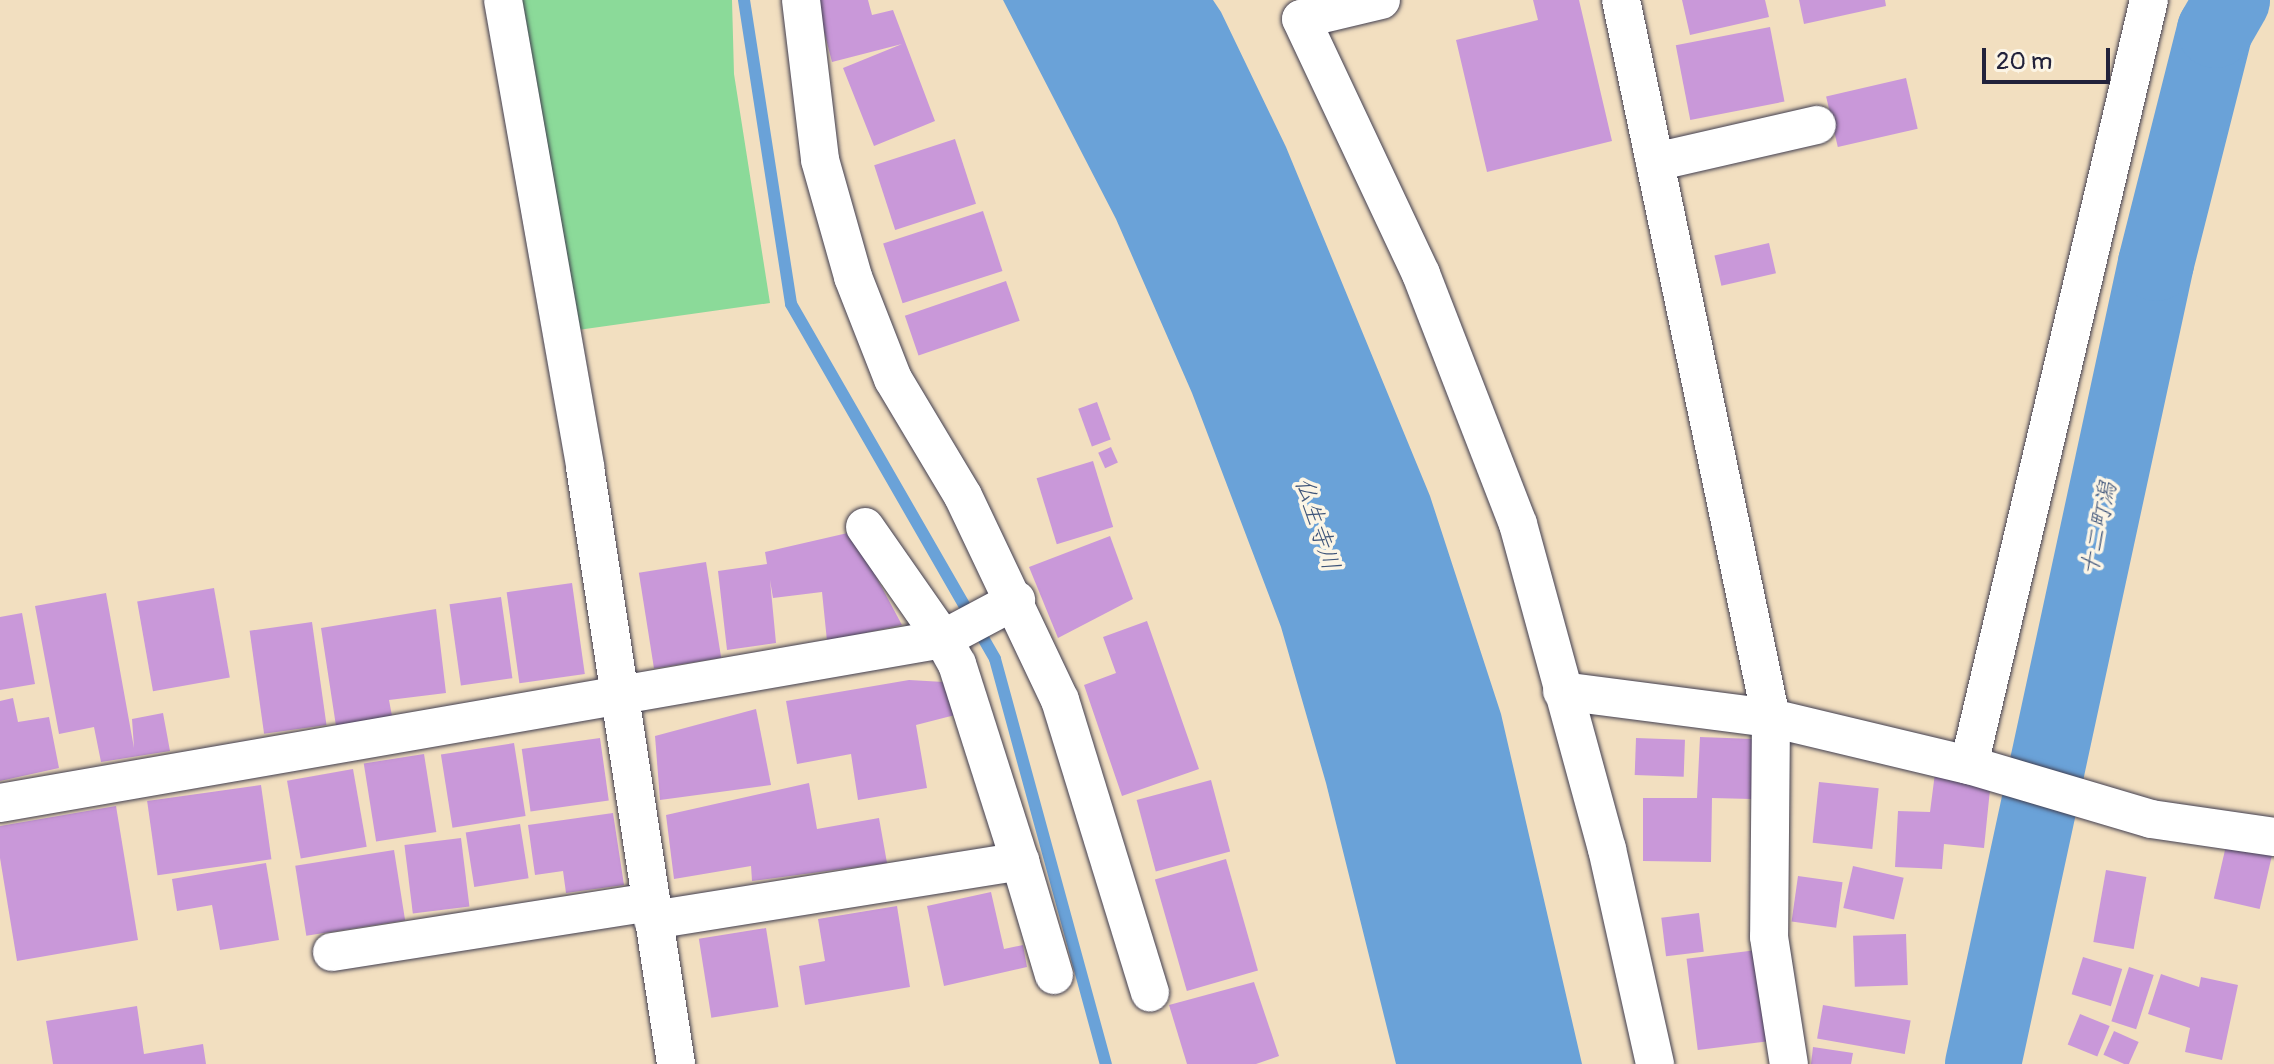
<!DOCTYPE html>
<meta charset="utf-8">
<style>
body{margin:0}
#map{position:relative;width:2274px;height:1064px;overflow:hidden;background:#f2dfc0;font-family:Pangolin,"Klee One",sans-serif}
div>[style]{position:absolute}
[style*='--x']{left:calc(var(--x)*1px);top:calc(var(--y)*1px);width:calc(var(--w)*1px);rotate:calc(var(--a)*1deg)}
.green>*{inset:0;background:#8bda99}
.water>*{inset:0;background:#6aa2d8}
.stream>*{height:12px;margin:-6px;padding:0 6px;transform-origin:6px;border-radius:6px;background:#6aa2d8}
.river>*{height:76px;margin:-38px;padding:0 38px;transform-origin:38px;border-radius:38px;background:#6aa2d8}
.building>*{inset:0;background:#c998d9;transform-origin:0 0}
.roads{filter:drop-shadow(0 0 2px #413e4f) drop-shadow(0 0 2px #413e4f)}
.street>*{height:38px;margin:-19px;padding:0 19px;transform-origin:19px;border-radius:19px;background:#fff}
span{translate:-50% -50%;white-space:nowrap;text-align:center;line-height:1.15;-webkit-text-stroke:7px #fcf5e5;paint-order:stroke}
.water-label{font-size:24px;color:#3f557a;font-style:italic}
.scale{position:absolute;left:1982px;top:48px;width:128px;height:36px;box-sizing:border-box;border:4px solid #22223b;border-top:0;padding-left:10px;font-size:24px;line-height:28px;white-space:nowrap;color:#22223b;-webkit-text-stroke:6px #fcf5e5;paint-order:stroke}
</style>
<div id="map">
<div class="green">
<i style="clip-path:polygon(518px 0,732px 0,734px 74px,770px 303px,578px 330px)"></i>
</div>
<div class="water">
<i style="clip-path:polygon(1003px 0,1213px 0,1221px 12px,1286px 147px,1430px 496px,1501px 714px,1582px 1064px,1396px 1064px,1326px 783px,1281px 627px,1192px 393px,1116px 219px)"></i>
</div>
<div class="stream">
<i style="--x:744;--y:0;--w:308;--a:81.2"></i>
<i style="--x:791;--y:304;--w:409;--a:60.1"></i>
<i style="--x:995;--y:659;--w:420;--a:74.7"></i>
</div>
<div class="river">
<i style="--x:1983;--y:1064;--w:819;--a:-77.81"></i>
<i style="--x:2156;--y:263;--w:240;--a:-75.8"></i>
<i style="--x:2215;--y:30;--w:34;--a:-60"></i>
</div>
<div class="building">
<i style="clip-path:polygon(816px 0,868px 0,872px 15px,893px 10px,935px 121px,874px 146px,843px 68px,902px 44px,832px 62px)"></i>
<i style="clip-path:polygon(1533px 0,1579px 0,1612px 141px,1487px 172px,1456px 40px,1538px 20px)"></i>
<i style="clip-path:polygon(1682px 0,1765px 0,1769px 17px,1690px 35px)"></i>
<i style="clip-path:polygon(1799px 0,1885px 0,1886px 6px,1804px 24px)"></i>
<i style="left:1770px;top:27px;width:76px;height:96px;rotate:79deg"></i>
<i style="left:1906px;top:78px;width:52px;height:82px;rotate:77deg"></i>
<i style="left:955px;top:139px;width:68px;height:85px;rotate:72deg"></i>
<i style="left:983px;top:211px;width:63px;height:105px;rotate:72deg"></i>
<i style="left:1769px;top:243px;width:31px;height:56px;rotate:77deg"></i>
<i style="left:1006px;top:281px;width:42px;height:107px;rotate:71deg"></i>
<i style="left:1097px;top:402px;width:40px;height:20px;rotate:70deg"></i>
<i style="left:1111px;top:447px;width:17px;height:14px;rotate:66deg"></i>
<i style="left:1093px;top:461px;width:69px;height:59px;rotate:73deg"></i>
<i style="clip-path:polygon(852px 532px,902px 625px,827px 641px,822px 592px,773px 598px,770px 580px,776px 643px,727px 650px,718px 571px,767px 564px,765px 552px)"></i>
<i style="clip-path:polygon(1110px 536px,1133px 599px,1058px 638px,1029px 567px)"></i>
<i style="left:706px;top:562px;width:97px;height:68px;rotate:81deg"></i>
<i style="left:572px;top:583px;width:92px;height:66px;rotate:82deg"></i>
<i style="left:214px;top:588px;width:91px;height:78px;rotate:80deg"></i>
<i style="clip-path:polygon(106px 593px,134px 748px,132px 719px,163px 713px,170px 751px,101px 762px,94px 727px,59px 734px,35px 606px)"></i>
<i style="left:501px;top:597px;width:82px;height:52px;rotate:82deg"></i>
<i style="clip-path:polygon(436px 609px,446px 693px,389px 700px,392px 716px,336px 726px,321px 628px)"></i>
<i style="clip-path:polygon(22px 613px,35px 684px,0 690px,0 617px)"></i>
<i style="clip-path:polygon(1147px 621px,1199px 769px,1122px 796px,1084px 685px,1116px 673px,1103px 637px)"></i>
<i style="left:312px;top:622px;width:104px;height:63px;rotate:82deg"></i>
<i style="clip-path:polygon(909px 680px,944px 682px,955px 715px,916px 725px,927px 788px,858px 800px,851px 754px,797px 764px,786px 701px)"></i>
<i style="clip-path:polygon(13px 698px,18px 722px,49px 717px,59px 768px,0 781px,0 701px)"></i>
<i style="clip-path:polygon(756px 709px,771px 785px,660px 800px,655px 736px)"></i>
<i style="clip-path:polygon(1700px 737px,1754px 739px,1752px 799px,1712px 798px,1711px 862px,1643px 861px,1643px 798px,1697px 798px)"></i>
<i style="left:600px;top:738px;width:63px;height:79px;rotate:82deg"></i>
<i style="left:1636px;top:738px;width:49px;height:37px;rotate:2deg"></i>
<i style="left:514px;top:743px;width:74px;height:74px;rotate:81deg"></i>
<i style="left:424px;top:754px;width:79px;height:61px;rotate:81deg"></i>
<i style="left:353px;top:769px;width:79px;height:67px;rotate:80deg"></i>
<i style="clip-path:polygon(1935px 773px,1991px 780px,1984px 848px,1944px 844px,1942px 869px,1895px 867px,1898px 811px,1930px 812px)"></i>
<i style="left:1211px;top:780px;width:74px;height:77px;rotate:75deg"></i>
<i style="left:1819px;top:782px;width:60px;height:61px;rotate:6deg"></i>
<i style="clip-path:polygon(809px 783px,817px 829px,879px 818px,887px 863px,752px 881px,751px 866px,674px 879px,666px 815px)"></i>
<i style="left:261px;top:785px;width:75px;height:115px;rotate:82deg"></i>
<i style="clip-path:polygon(116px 806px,138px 940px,17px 961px,0 858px,0 826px)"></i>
<i style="clip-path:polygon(613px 813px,624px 885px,566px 893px,563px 871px,535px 875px,528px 825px)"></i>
<i style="left:520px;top:824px;width:55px;height:55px;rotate:81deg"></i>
<i style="left:2228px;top:837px;width:47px;height:63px;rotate:13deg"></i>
<i style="left:461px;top:838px;width:69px;height:57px;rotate:83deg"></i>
<i style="left:394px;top:850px;width:71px;height:100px;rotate:81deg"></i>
<i style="left:1226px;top:859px;width:116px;height:74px;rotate:74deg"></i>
<i style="clip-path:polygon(266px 863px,279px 940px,220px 950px,212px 905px,177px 911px,172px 879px)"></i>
<i style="left:1853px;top:866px;width:52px;height:43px;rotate:13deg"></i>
<i style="left:2106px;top:870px;width:41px;height:73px;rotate:10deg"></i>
<i style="left:1798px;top:876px;width:45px;height:46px;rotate:8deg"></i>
<i style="clip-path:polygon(991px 892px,1004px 949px,1023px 945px,1027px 967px,944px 986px,927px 906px)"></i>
<i style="clip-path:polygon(897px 906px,910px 987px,805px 1005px,799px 966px,825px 961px,818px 919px)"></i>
<i style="left:1699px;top:913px;width:39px;height:38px;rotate:83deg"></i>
<i style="left:766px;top:928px;width:80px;height:68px;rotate:81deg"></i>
<i style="left:1906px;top:934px;width:51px;height:53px;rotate:88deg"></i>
<i style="left:1757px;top:950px;width:92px;height:71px;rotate:83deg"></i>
<i style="left:2083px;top:957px;width:41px;height:39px;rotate:17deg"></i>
<i style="left:2129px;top:967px;width:26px;height:57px;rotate:18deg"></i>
<i style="clip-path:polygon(2161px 974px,2199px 987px,2201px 977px,2238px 985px,2222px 1060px,2185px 1052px,2190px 1028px,2148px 1014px)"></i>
<i style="clip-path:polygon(1254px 982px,1279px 1056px,1256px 1064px,1187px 1064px,1169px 1005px)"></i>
<i style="left:1823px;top:1005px;width:89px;height:34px;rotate:10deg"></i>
<i style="clip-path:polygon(137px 1006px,144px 1054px,203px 1044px,206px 1064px,53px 1064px,46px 1021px)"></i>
<i style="left:2080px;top:1014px;width:32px;height:33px;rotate:22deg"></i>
<i style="left:2114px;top:1031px;width:27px;height:26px;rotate:24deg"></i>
<i style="clip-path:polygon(1813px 1047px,1853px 1053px,1851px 1064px,1811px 1064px)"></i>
</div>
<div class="roads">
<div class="street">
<i style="--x:503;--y:0;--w:474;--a:80"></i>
<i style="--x:585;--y:467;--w:604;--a:81.33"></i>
<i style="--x:801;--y:0;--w:161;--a:83.2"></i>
<i style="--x:820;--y:160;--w:122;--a:74.2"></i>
<i style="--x:853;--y:277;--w:110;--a:68.6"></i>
<i style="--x:893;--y:379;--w:136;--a:59.1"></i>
<i style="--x:963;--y:496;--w:226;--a:64.6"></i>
<i style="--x:1060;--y:700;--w:306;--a:72.9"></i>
<i style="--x:1381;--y:0;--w:82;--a:166.6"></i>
<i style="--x:1301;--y:19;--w:282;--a:64.8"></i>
<i style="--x:1421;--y:274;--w:268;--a:68.8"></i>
<i style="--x:1518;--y:524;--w:337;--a:74.7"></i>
<i style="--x:1607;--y:849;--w:220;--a:77.4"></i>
<i style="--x:1621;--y:0;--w:734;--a:78.2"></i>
<i style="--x:1771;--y:718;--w:219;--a:90.5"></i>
<i style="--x:1769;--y:937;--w:129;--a:81.1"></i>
<i style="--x:1655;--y:162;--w:166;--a:-12.9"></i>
<i style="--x:865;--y:527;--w:136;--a:55.1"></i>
<i style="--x:943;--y:639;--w:83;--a:-28.1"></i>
<i style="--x:1562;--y:691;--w:211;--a:7.4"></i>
<i style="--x:1771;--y:718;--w:204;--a:13.4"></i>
<i style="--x:1969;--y:765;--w:190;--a:16.5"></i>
<i style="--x:2151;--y:819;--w:124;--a:8.3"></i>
<i style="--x:1969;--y:765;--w:786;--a:-76.76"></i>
<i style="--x:0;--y:803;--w:957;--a:-9.87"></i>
<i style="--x:943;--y:639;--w:29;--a:61"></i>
<i style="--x:957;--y:664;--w:207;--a:72.3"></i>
<i style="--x:653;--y:920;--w:372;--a:-9.1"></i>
<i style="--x:1020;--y:861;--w:119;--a:73.4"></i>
<i style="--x:332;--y:952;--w:323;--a:-8.9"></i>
</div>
</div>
<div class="water-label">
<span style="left:1317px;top:524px;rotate:72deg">仏生寺川</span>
<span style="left:2099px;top:529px;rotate:-78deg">十二町潟</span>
</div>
<div class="scale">20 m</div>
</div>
